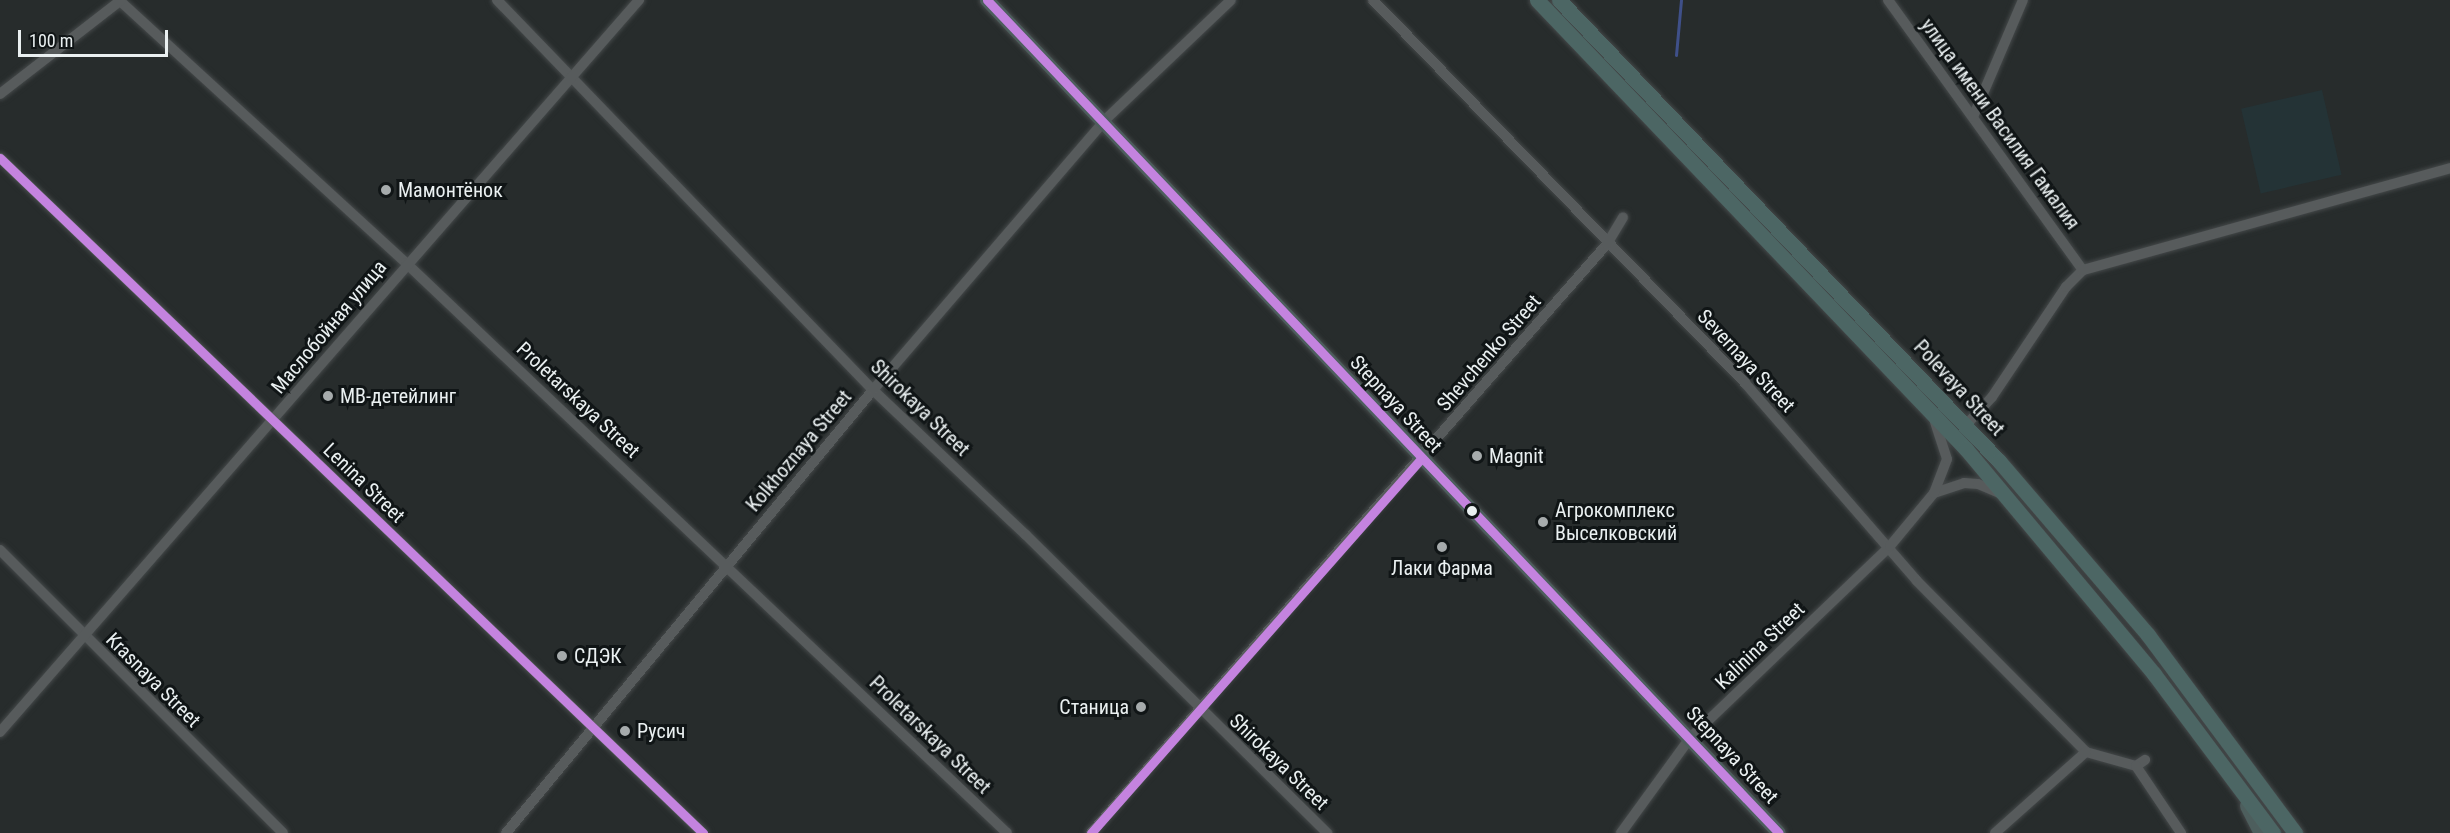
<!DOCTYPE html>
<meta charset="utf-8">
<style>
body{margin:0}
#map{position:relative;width:2450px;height:833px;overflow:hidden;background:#272c2c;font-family:"Roboto Condensed",sans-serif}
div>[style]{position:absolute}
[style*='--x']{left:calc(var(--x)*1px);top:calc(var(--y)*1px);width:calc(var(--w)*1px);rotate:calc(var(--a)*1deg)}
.built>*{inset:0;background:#243336;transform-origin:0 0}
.stream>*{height:3px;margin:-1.5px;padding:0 1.5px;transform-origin:1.5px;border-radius:1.5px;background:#3f5089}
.roads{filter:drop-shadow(0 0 2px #444849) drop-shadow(0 0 2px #444849)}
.minor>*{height:10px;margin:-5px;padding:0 5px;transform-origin:5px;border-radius:5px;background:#575b5c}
.major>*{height:14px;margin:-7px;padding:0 7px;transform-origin:7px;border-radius:7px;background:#4d5e5d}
.highway>*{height:15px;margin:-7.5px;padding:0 7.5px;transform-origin:7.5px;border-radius:7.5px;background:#4c6664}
.bus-1>*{height:9px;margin:-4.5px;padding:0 4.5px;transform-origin:4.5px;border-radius:4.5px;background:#c483df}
.dots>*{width:16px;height:16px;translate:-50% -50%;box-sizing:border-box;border:3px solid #101516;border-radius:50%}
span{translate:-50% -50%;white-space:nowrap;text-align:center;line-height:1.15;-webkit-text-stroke:6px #101516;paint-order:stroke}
.street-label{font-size:20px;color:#eaf0f1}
.poi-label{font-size:20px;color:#eaf0f1}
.left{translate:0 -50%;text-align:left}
.right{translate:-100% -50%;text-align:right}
.scale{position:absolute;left:18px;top:30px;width:150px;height:27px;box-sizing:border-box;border:3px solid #eaf0f1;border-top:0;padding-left:8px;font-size:18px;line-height:21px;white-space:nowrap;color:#eaf0f1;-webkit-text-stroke:4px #101516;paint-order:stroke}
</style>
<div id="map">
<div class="built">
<i style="left:2322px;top:90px;width:87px;height:83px;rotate:77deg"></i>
</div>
<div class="stream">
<i style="--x:1676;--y:55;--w:55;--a:-84.8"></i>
</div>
<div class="roads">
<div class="minor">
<i style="--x:119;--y:0;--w:389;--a:42.5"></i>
<i style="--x:406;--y:263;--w:828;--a:43.48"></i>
<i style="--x:497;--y:0;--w:542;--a:46.05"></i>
<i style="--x:873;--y:390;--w:211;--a:43.5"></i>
<i style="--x:1026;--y:535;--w:424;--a:44.7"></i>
<i style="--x:1373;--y:0;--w:534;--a:45.83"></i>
<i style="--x:1745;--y:383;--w:262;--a:49"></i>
<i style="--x:1917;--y:581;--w:240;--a:45.3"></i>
<i style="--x:1888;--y:0;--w:333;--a:54.2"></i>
<i style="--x:0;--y:94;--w:153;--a:-37.8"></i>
<i style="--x:1973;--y:117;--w:127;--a:-66.9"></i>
<i style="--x:0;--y:158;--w:975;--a:43.84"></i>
<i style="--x:1966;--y:425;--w:38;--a:-47"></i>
<i style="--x:1992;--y:397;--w:133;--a:-56.1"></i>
<i style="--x:2066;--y:287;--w:24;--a:-45"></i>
<i style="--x:2083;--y:270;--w:381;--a:-15.5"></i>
<i style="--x:1934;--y:493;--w:32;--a:-18"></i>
<i style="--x:1964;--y:483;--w:14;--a:4"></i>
<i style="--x:1978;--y:484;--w:23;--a:23"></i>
<i style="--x:0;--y:550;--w:400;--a:45"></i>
<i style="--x:0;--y:732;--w:972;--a:-48.88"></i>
<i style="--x:2086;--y:752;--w:52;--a:15.6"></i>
<i style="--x:2136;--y:766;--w:11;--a:-34"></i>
<i style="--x:2136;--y:766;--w:81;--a:56.1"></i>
<i style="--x:506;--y:833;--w:575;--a:-50.36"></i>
<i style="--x:873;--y:390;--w:355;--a:-49.3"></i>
<i style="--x:1104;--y:121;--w:175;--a:-43.6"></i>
<i style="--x:1091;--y:833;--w:783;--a:-48.78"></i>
<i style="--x:1607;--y:244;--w:31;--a:-59"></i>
<i style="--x:1621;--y:833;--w:117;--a:-54"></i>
<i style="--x:1690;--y:738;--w:277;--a:-43.8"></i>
<i style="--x:1890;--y:546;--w:69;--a:-50.3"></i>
<i style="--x:1934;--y:493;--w:36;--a:-69"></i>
<i style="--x:1947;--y:459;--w:40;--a:-108"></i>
<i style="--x:1995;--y:833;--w:122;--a:-41.7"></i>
</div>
<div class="major">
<i style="--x:987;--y:0;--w:1149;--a:46.45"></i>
<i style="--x:2247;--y:806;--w:30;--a:63"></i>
</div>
<div class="highway">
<i style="--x:1537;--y:0;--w:621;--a:46.3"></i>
<i style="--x:1966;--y:449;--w:293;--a:50.1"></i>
<i style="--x:2154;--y:674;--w:199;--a:53.2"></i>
<i style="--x:1559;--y:0;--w:637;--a:46.34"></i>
<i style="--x:1999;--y:461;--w:229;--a:49.4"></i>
<i style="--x:2148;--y:635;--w:247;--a:53.4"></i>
</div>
</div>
<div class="bus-1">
<i style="--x:987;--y:0;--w:1149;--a:46.45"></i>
<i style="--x:0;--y:158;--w:975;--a:43.84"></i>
<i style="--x:1091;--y:833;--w:499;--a:-48.6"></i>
</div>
<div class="dots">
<i style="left:386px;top:190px;background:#a6abac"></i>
<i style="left:328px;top:396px;background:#a6abac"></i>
<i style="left:1477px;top:456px;background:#a6abac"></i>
<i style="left:1472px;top:511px;background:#eaf0f1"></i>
<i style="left:1543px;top:522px;background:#a6abac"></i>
<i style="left:1442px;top:547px;background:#a6abac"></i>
<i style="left:562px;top:656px;background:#a6abac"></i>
<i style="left:1141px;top:707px;background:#a6abac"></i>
<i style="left:625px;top:731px;background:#a6abac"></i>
</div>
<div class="street-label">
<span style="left:2000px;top:124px;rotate:54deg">улица имени Василия Гамалия</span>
<span style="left:329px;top:327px;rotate:-50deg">Маслобойная улица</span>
<span style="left:1489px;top:353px;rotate:-49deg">Shevchenko Street</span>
<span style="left:1746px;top:361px;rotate:47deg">Severnaya Street</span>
<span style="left:1959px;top:388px;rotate:47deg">Polevaya Street</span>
<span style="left:578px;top:400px;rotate:43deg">Proletarskaya Street</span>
<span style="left:1396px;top:404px;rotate:47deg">Stepnaya Street</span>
<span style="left:920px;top:408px;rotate:44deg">Shirokaya Street</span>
<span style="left:799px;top:451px;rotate:-50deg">Kolkhoznaya Street</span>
<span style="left:364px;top:483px;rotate:44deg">Lenina Street</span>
<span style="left:1760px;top:646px;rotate:-44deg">Kalinina Street</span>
<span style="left:153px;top:680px;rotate:45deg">Krasnaya Street</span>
<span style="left:930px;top:735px;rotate:44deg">Proletarskaya Street</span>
<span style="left:1732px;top:755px;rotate:47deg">Stepnaya Street</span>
<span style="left:1279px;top:762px;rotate:44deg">Shirokaya Street</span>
</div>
<div class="poi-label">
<span class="left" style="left:398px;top:190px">Мамонтёнок</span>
<span class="left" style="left:340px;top:396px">MB-детейлинг</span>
<span class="left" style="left:1489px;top:456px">Magnit</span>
<span class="left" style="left:1555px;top:522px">Агрокомплекс<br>Выселковский</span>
<span style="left:1442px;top:568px">Лаки Фарма</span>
<span class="left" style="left:574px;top:656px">СДЭК</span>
<span class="right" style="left:1129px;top:707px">Станица</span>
<span class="left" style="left:637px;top:731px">Русич</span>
</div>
<div class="scale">100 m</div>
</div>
